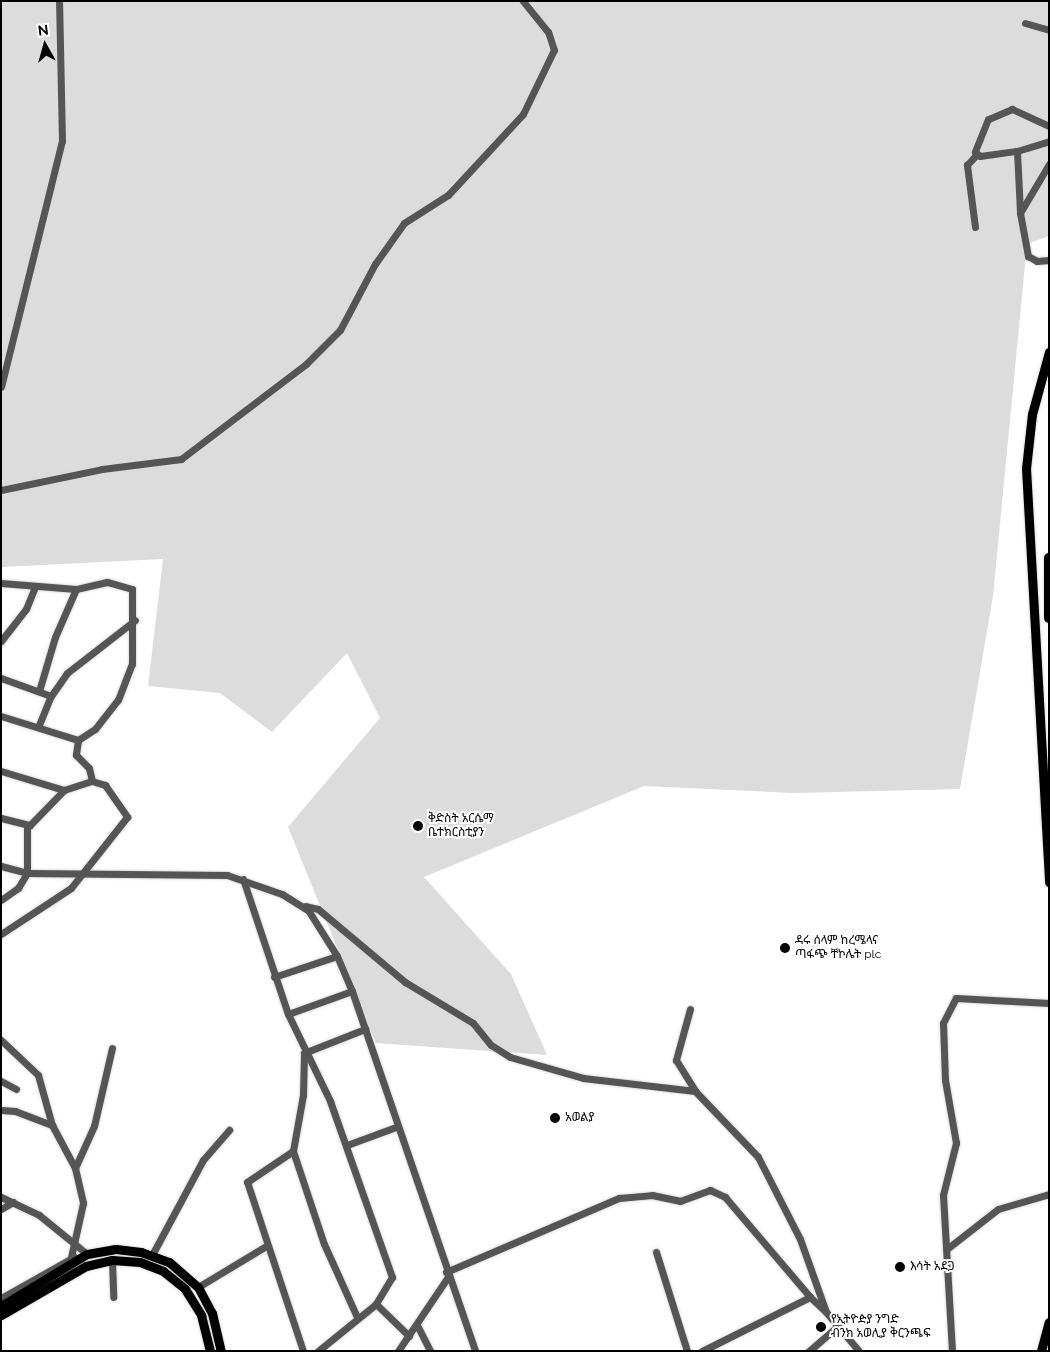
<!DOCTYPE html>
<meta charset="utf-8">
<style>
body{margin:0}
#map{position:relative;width:1050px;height:1352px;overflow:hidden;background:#fff;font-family:Raleway,"Noto Sans Ethiopic",sans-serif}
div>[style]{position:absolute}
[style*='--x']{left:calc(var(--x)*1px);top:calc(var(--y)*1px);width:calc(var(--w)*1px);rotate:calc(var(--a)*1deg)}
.green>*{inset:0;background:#dcdcdc}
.roads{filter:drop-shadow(0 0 1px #dbdbdb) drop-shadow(0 0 1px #dbdbdb)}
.minor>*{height:7px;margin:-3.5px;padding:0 3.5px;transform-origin:3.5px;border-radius:3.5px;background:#555}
.major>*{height:9px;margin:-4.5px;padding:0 4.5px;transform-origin:4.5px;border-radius:4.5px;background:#000}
.highway>*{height:10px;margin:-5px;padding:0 5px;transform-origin:5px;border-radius:5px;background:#000}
.dots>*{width:14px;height:14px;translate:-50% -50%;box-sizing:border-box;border:2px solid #fff;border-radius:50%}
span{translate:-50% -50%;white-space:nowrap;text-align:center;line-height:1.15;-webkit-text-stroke:4px #fff;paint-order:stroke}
.poi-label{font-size:12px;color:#000}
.left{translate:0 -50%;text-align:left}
.frame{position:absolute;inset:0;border:2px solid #000;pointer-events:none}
.north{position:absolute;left:20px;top:20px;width:50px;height:50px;-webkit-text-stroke:4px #fff;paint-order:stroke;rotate:353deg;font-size:14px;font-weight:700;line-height:20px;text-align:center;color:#000}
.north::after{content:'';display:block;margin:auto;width:18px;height:22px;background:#000;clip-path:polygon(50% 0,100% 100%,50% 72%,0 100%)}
</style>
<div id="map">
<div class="green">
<i style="clip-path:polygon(1px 1px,1049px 1px,1049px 236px,1027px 244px,993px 596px,960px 789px,794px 793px,644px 786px,424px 877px,511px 974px,547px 1055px,376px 1043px,288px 827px,380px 718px,347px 653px,272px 732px,220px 693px,148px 686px,163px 559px,1px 567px)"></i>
</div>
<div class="roads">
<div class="minor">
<i style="--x:1025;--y:23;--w:25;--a:16"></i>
<i style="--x:1049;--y:126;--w:41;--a:-155.3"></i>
<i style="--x:1012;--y:109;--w:26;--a:157"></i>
<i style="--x:988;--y:119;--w:35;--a:112"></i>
<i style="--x:975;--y:152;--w:6;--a:39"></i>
<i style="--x:980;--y:156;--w:37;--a:-8"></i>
<i style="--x:1017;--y:151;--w:34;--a:-17"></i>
<i style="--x:1017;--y:151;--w:62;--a:87.2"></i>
<i style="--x:1020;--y:213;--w:44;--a:79.5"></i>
<i style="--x:1028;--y:256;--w:10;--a:29"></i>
<i style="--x:1037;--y:261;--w:12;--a:-5"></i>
<i style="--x:1020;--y:213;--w:57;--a:-59.4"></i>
<i style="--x:975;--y:227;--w:63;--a:-97.4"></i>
<i style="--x:967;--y:165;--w:13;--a:-48"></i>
<i style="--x:1;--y:387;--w:253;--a:-76.1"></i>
<i style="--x:62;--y:141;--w:140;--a:-91.2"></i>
<i style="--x:1;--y:490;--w:103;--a:-11.7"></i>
<i style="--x:102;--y:469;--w:80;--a:-7.2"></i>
<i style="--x:181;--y:459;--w:157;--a:-37.2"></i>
<i style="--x:306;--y:364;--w:48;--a:-45"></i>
<i style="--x:340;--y:330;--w:75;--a:-62.1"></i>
<i style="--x:375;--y:264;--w:50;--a:-54.7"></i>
<i style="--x:404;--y:223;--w:52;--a:-32.5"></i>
<i style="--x:448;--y:195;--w:110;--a:-47.2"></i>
<i style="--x:523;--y:114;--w:71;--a:-64.2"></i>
<i style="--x:554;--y:50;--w:19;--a:-108"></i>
<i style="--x:548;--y:32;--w:40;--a:-129"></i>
<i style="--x:1;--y:583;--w:75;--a:4.6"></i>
<i style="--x:76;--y:589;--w:52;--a:113.6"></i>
<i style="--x:55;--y:637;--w:56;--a:106.5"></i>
<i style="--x:1;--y:641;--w:41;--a:-52"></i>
<i style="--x:26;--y:609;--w:24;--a:-68"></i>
<i style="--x:1;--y:678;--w:53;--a:19.8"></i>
<i style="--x:1;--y:716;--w:81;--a:17.3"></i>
<i style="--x:78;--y:740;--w:20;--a:-33"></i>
<i style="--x:95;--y:729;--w:37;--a:-52"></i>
<i style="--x:118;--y:700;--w:39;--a:-69"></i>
<i style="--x:132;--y:664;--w:75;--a:-90"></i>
<i style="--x:132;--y:589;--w:26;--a:-164"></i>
<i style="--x:107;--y:582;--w:32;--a:167"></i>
<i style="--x:39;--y:725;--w:31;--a:-68"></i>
<i style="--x:51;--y:696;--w:28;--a:-55"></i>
<i style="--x:67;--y:673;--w:86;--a:-37.9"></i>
<i style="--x:78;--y:740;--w:15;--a:98"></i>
<i style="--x:76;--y:755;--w:18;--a:45"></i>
<i style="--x:89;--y:768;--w:13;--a:77"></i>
<i style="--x:1;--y:771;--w:66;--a:16.8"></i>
<i style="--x:1;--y:818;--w:30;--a:14"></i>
<i style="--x:30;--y:825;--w:49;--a:-45.8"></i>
<i style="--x:64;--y:790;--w:29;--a:-18"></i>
<i style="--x:92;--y:781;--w:14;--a:17"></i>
<i style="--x:105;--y:785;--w:39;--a:55"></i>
<i style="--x:127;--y:817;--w:90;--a:128.3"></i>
<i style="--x:71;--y:888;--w:84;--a:146.7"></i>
<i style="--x:1;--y:866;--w:27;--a:15"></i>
<i style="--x:27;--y:873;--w:200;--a:0.6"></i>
<i style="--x:227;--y:875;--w:58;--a:19.1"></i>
<i style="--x:282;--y:894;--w:31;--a:32"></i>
<i style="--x:308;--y:910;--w:54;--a:57.8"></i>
<i style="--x:337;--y:956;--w:38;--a:67"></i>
<i style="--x:352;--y:991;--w:380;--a:71.1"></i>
<i style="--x:243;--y:879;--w:142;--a:71.6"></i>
<i style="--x:288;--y:1014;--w:97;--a:64.2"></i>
<i style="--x:330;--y:1101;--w:187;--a:70.6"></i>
<i style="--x:392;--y:1277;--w:31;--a:121"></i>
<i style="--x:376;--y:1304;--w:75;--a:141"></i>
<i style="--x:1;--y:900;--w:21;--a:-35"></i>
<i style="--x:18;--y:888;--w:17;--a:-59"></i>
<i style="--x:27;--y:873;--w:47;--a:-90"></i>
<i style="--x:305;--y:906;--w:13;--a:13"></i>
<i style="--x:318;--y:909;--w:114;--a:40"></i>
<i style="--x:405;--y:982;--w:79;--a:31.1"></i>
<i style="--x:473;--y:1023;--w:28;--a:51"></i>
<i style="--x:491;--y:1045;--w:22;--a:32"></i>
<i style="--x:510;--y:1057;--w:76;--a:16"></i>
<i style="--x:583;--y:1078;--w:113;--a:6.6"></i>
<i style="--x:274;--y:977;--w:66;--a:-18.4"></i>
<i style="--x:690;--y:1009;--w:53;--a:105.4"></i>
<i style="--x:676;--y:1060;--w:36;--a:58"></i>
<i style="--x:695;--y:1091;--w:91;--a:46.3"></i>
<i style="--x:758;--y:1157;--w:92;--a:62.9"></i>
<i style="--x:800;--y:1239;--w:77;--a:70.4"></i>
<i style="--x:826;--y:1312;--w:51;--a:49.8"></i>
<i style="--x:288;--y:1014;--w:68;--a:-19.8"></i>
<i style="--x:1;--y:1040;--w:51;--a:43.4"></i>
<i style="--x:38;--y:1075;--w:52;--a:74.4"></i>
<i style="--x:1;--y:1081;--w:17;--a:28"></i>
<i style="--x:1;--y:1110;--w:14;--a:4"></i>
<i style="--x:15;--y:1111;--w:40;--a:21"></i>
<i style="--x:52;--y:1125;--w:49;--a:61.9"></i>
<i style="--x:75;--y:1168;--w:36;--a:77"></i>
<i style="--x:83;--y:1203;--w:55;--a:102.5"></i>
<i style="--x:347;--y:1145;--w:52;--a:-20.2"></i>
<i style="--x:293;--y:1151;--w:98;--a:71.6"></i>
<i style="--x:324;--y:1244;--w:80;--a:65.7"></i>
<i style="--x:75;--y:1168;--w:46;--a:-65.7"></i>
<i style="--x:94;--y:1126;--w:80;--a:-77"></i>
<i style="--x:1;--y:1197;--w:42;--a:25.3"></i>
<i style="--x:39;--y:1215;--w:62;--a:39.1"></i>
<i style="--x:1;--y:1209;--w:14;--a:-30"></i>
<i style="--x:948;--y:1248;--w:63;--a:-38"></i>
<i style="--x:998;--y:1209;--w:53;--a:-16.4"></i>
<i style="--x:656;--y:1252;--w:104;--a:72.6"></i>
<i style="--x:152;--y:1255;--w:108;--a:-61.8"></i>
<i style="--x:203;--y:1160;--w:40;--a:-49"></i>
<i style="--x:112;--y:1260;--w:37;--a:88"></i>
<i style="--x:446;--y:1272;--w:188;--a:-23.2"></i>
<i style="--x:619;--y:1198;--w:33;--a:-5"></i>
<i style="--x:652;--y:1195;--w:29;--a:12"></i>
<i style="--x:680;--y:1201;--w:32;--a:-20"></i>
<i style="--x:710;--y:1190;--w:17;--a:25"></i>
<i style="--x:725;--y:1197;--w:131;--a:49.6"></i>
<i style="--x:198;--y:1287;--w:79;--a:-31.1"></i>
<i style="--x:1;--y:1298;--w:84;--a:-29.3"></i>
<i style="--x:376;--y:1304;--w:46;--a:44.1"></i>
<i style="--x:417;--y:1325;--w:29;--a:63"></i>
<i style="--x:303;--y:1351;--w:178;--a:-108.3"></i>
<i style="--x:247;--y:1182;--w:55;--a:-34"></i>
<i style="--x:293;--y:1151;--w:57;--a:-79.9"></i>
<i style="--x:303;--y:1095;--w:42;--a:-88.6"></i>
<i style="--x:304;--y:1053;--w:66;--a:-21.5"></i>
<i style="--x:398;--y:1351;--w:89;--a:-56"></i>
<i style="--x:702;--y:1351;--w:121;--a:-26.6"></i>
<i style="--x:810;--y:1297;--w:22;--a:43"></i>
<i style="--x:809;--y:1351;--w:38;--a:-41"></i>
<i style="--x:952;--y:1351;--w:156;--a:-93.3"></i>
<i style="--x:943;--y:1195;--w:54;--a:-76"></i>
<i style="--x:956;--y:1143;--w:64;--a:-99.9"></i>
<i style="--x:945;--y:1080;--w:57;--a:-92"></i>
<i style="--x:943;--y:1023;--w:28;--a:-63"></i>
<i style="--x:956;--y:998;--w:93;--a:3.1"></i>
</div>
<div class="major">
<i style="--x:1049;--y:352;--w:64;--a:105.3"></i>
<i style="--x:1032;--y:414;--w:54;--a:96.3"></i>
<i style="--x:1026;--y:468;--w:415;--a:86.8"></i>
<i style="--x:1;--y:1306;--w:100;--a:-31.2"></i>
<i style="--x:87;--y:1254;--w:29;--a:-10"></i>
<i style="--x:116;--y:1249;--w:25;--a:7"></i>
<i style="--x:141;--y:1252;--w:30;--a:20"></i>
<i style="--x:169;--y:1262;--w:38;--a:41"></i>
<i style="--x:198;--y:1287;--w:30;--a:62"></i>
<i style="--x:212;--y:1313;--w:39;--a:77"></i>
<i style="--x:1;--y:1315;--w:98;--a:-30"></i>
<i style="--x:86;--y:1266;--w:27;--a:-13"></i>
<i style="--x:112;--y:1260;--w:28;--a:4"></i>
<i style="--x:140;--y:1262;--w:25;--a:21"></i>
<i style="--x:163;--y:1271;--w:28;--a:39"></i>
<i style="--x:185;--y:1289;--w:31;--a:58"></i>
<i style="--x:201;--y:1315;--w:37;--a:76"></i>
<i style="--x:1041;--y:1351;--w:30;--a:-75"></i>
</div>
<div class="highway">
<i style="--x:1049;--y:558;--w:60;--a:90"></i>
</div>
</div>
<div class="dots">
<i style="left:418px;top:826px;background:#000"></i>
<i style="left:785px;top:948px;background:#000"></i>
<i style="left:555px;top:1118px;background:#000"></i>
<i style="left:900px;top:1267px;background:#000"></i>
<i style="left:821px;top:1327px;background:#000"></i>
</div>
<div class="poi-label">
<span class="left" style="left:428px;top:826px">ቅድስት አርሴማ<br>ቤተክርስቲያን</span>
<span class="left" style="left:795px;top:948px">ዳሩ ሰላም ከረሜላና<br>ጣፋጭ ቸኮሌት plc</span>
<span class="left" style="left:565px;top:1118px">አወልያ</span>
<span class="left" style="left:910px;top:1267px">እሳት አደጋ</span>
<span class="left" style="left:831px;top:1327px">የኢትዮዽያ ንግድ<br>ብንክ አወሊያ ቅርንጫፍ</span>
</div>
<div class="frame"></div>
<div class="north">N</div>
</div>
